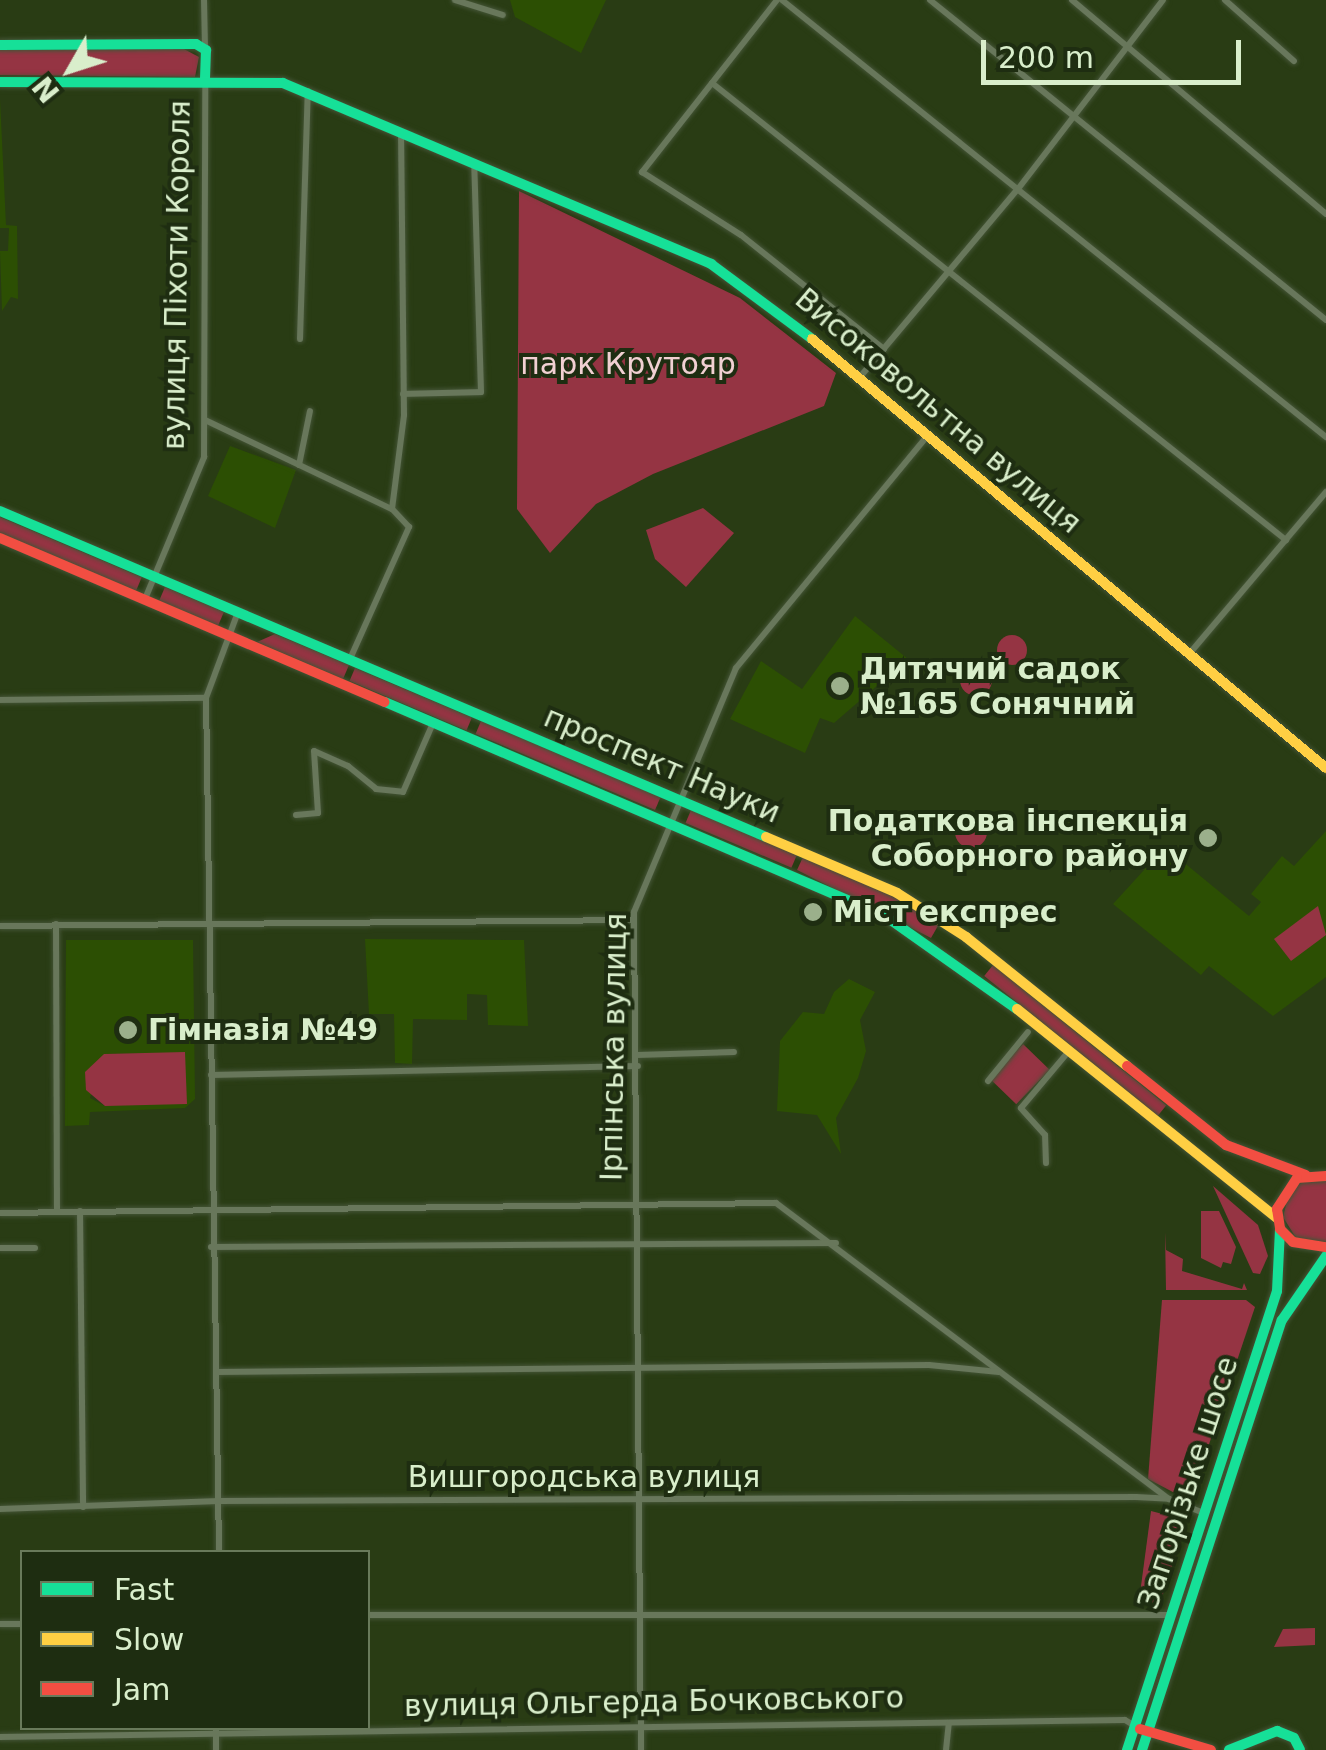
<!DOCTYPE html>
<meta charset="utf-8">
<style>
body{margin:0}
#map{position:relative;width:1326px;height:1750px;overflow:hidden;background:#293c14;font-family:"DejaVu Sans",sans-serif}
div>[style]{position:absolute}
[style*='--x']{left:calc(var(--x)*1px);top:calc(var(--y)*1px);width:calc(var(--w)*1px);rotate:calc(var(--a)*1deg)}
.built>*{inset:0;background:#2c4f03}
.green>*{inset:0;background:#953443;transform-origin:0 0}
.round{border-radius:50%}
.roads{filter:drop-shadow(0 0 2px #445436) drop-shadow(0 0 2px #445436)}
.street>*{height:6px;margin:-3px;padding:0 3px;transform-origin:3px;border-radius:3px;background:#68775b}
.fast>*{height:10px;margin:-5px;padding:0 5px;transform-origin:5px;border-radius:5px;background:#16e098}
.slow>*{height:10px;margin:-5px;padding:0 5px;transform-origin:5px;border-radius:5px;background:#ffcf43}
.jam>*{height:10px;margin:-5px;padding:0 5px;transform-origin:5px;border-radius:5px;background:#f24e42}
.dots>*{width:28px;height:28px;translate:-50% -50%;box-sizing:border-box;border:5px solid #1e2d11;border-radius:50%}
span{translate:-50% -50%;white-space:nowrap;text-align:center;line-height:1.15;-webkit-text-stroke:8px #1e2d11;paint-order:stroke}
.street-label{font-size:30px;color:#d9eecb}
.park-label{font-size:30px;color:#f1d0d2}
.poi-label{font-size:30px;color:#d9eecb;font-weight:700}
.left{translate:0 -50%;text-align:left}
.right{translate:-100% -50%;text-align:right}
.legend{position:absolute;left:20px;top:1550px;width:350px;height:180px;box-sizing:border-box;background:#1e2d11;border:2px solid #697a5b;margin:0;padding:12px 18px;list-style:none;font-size:30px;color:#d9eecb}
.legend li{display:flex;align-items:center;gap:20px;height:50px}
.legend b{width:50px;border:2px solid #697a5b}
.north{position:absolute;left:20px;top:20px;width:100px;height:100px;-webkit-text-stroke:8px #1e2d11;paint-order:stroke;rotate:231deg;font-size:28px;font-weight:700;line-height:40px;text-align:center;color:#d9eecb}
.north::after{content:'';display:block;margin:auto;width:35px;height:45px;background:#d9eecb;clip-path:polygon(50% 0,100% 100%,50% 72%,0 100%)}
.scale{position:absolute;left:981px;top:40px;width:260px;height:45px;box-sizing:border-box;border:5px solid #d9eecb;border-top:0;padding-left:12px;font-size:30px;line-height:35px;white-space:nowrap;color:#d9eecb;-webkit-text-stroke:8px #1e2d11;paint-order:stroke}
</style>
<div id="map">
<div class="built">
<i style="clip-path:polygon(510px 0,606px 0,581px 53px,515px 17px)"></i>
<i style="clip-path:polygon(0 99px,6px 225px,17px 226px,18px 299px,11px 297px,2px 311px,0 251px,8px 251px,9px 228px,0 228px)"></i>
<i style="clip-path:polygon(230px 446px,296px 470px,275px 528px,208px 496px)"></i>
<i style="clip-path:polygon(855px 616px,908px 659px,834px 723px,820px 718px,805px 753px,730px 719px,761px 661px,802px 689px)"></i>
<i style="clip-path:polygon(1326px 831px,1326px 977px,1273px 1016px,1209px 966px,1201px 975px,1113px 904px,1165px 847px,1249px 916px,1261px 902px,1251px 894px,1282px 856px,1294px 866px)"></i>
<i style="clip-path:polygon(365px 939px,524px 940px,528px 1026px,488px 1025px,487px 995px,467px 994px,467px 1020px,413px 1019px,412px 1064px,395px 1063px,394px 1014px,369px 1014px)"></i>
<i style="clip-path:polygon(evenodd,66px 940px,193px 940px,195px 1099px,185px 1108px,90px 1112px,89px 1125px,65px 1126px,66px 940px,184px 1053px,105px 1106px,90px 1098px,104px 1054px,184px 1053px)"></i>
<i style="clip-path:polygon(849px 979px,875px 992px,860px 1020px,866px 1051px,858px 1078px,836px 1118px,841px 1154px,817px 1115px,777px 1111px,780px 1041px,803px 1012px,824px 1014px,834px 992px)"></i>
</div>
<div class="green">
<i style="clip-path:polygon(182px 48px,199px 57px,195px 77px,0 75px,0 50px)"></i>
<i style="clip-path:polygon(519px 191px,740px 298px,836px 373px,824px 406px,653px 474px,596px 504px,550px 553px,517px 509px)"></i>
<i style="clip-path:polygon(703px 508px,734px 533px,686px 587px,655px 559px,646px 530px)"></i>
<i style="left:0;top:517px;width:154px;height:16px;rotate:23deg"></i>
<i style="left:165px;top:587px;width:64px;height:15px;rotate:23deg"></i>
<i style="clip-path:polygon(275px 634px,349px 665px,343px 679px,257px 642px)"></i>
<i class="round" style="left:997px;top:635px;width:30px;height:30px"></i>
<i class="round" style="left:960px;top:664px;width:32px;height:32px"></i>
<i style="left:355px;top:668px;width:127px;height:14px;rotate:23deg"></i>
<i style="left:481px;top:721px;width:195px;height:14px;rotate:23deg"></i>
<i style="left:691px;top:810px;width:115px;height:14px;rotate:23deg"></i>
<i class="round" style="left:955px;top:816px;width:32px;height:32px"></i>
<i style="clip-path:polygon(803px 857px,895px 897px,939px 924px,931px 938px,797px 870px)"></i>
<i style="clip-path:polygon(1318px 906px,1326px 935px,1291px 961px,1274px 939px)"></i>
<i style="left:993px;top:965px;width:223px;height:14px;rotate:39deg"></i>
<i style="left:1023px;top:1044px;width:37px;height:48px;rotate:44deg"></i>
<i style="clip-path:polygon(185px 1052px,187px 1104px,105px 1106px,86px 1090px,85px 1072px,104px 1054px)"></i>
<i style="clip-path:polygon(1326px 1181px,1326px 1242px,1296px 1238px,1283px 1217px,1289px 1193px,1302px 1182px)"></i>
<i style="clip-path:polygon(1213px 1186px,1258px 1225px,1268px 1256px,1260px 1274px,1253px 1273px)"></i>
<i style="clip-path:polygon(1201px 1211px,1219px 1211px,1236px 1247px,1231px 1264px,1223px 1262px,1221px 1268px,1201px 1258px)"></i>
<i style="clip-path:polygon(1165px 1232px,1166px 1250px,1183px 1259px,1182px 1271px,1242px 1289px,1244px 1283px,1247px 1290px,1166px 1290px)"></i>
<i style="clip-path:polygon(1162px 1300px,1246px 1300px,1255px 1307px,1190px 1501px,1148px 1479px)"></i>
<i style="clip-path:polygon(1151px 1511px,1178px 1518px,1185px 1527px,1163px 1594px,1152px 1603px,1139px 1601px)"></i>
<i style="clip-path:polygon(1315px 1628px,1315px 1645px,1274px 1647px,1283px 1629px)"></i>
</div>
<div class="roads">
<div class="street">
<i style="--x:204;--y:0;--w:49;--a:88.8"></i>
<i style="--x:455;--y:0;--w:50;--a:17.4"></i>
<i style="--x:777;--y:0;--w:219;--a:128.1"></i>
<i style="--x:642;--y:172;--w:117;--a:32.5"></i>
<i style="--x:741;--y:235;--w:183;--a:38.6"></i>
<i style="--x:782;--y:0;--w:698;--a:38.78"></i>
<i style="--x:930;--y:0;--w:509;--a:38.94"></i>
<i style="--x:1072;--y:0;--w:332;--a:40.1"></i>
<i style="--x:1225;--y:0;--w:92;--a:41.5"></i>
<i style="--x:712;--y:83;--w:734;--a:38.53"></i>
<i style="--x:300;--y:339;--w:248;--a:-88.2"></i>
<i style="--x:860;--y:377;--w:246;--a:-50"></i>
<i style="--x:1018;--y:189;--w:238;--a:-52.5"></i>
<i style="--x:403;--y:394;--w:78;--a:-1.5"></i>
<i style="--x:481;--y:392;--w:230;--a:-91.7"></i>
<i style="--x:205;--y:420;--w:207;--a:25.5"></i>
<i style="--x:299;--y:465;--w:55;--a:-78.5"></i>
<i style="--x:145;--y:599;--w:154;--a:-67.4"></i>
<i style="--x:204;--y:457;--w:374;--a:-89.8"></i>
<i style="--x:1190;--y:653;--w:211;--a:-49.8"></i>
<i style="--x:350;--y:659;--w:145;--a:-65.9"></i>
<i style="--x:409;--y:527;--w:25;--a:-133"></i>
<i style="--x:392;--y:509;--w:95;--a:-82.7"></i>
<i style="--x:404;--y:415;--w:283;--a:-90.6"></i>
<i style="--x:0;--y:700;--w:206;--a:-0.6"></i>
<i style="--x:296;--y:815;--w:22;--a:-5"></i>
<i style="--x:318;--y:813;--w:62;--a:-93.7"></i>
<i style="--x:314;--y:751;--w:37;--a:24"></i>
<i style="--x:348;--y:766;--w:36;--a:39"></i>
<i style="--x:376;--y:789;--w:27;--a:6"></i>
<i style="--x:403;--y:792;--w:75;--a:-66.5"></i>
<i style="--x:56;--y:924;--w:288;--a:89.8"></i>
<i style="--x:0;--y:926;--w:633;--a:-0.54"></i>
<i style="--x:637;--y:1055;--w:97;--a:-1.8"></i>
<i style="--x:211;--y:1075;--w:427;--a:-1.2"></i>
<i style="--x:988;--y:1081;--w:63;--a:-50.8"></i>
<i style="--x:1046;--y:1163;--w:28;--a:-92"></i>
<i style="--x:1045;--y:1135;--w:36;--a:-132"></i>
<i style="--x:1021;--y:1108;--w:75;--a:-49.9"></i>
<i style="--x:80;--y:1211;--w:296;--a:89.4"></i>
<i style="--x:0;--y:1213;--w:776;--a:-0.74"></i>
<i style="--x:776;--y:1203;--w:492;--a:37"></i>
<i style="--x:211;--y:1247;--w:625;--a:-0.37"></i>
<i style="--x:0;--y:1248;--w:35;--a:0"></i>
<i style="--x:216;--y:1372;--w:713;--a:-0.56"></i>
<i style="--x:929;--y:1365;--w:70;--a:5.7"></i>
<i style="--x:0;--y:1509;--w:219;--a:-2.1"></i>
<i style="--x:219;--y:1501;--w:917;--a:-0.25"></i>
<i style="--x:1136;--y:1497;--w:33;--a:3"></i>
<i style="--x:1169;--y:1499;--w:38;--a:22"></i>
<i style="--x:219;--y:1552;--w:854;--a:-90.87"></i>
<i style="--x:206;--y:698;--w:92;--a:-69.6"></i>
<i style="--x:368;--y:1615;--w:802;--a:0"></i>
<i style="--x:0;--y:1624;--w:22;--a:0"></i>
<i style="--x:0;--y:1737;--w:1125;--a:-0.87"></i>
<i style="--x:1125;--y:1720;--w:12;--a:31"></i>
<i style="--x:216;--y:1750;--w:22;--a:-90"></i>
<i style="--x:641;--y:1750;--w:838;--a:-90.48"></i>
<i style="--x:634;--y:912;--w:264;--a:-67.3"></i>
<i style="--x:736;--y:668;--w:302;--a:-50.5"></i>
<i style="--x:946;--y:1750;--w:27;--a:-84"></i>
</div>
<div class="fast">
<i style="--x:0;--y:45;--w:196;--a:-0.3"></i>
<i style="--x:196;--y:44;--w:12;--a:31"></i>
<i style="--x:206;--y:50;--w:32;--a:92"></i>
<i style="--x:0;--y:82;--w:283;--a:0.2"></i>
<i style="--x:283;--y:83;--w:465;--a:22.9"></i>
<i style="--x:711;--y:264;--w:126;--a:36.6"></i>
<i style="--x:0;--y:511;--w:832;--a:23.05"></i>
<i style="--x:385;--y:702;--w:544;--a:23.17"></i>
<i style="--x:885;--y:916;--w:161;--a:35.2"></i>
<i style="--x:1127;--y:1750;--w:483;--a:-71.9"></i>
<i style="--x:1277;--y:1291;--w:62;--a:-87.2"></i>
<i style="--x:1142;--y:1750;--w:452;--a:-72"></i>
<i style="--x:1282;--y:1320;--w:78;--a:-55.5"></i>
<i style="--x:1229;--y:1750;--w:52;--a:-21.6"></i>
<i style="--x:1277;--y:1731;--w:18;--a:22"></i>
<i style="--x:1294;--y:1738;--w:13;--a:63"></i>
</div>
<div class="slow">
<i style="--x:812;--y:339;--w:670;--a:39.85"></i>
<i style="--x:766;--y:837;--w:142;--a:23.1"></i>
<i style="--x:897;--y:893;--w:82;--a:32.5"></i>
<i style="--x:966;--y:937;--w:206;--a:38.7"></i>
<i style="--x:1017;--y:1009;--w:334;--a:38.8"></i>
</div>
<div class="jam">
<i style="--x:0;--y:538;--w:418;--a:23.1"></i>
<i style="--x:1127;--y:1066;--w:127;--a:38.6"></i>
<i style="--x:1226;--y:1145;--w:85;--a:20.6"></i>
<i style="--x:1326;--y:1176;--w:29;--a:176"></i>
<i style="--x:1297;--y:1178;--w:37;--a:123"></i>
<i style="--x:1277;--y:1209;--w:20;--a:81"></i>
<i style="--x:1280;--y:1229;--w:18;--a:45"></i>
<i style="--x:1293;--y:1242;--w:33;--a:9"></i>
<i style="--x:1140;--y:1729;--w:74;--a:16.5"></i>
</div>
</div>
<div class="dots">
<i style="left:840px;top:686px;background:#9bb08b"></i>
<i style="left:1208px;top:838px;background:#9bb08b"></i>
<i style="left:813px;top:912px;background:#9bb08b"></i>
<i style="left:128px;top:1030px;background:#9bb08b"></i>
</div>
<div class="street-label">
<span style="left:177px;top:275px;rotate:-89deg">вулиця Піхоти Короля</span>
<span style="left:938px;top:411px;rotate:40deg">Високовольтна вулиця</span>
<span style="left:662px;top:765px;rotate:23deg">проспект Науки</span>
<span style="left:614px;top:1047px;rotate:-89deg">Ірпінська вулиця</span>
<span style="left:584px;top:1477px">Вишгородська вулиця</span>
<span style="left:1188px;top:1483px;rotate:-72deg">Запорізьке шосе</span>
<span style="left:654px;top:1702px;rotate:-1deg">вулиця Ольгерда Бочковського</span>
</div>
<div class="park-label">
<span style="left:628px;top:364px">парк Крутояр</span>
</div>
<div class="poi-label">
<span class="left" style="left:860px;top:686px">Дитячий садок<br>№165 Сонячний</span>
<span class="right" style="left:1188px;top:838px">Податкова інспекція<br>Соборного району</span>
<span class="left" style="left:833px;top:912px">Міст експрес</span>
<span class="left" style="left:148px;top:1030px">Гімназія №49</span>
</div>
<ul class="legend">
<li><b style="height:12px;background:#16e098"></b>Fast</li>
<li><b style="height:12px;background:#ffcf43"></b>Slow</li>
<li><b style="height:12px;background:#f24e42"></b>Jam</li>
</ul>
<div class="north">N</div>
<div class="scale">200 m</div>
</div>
